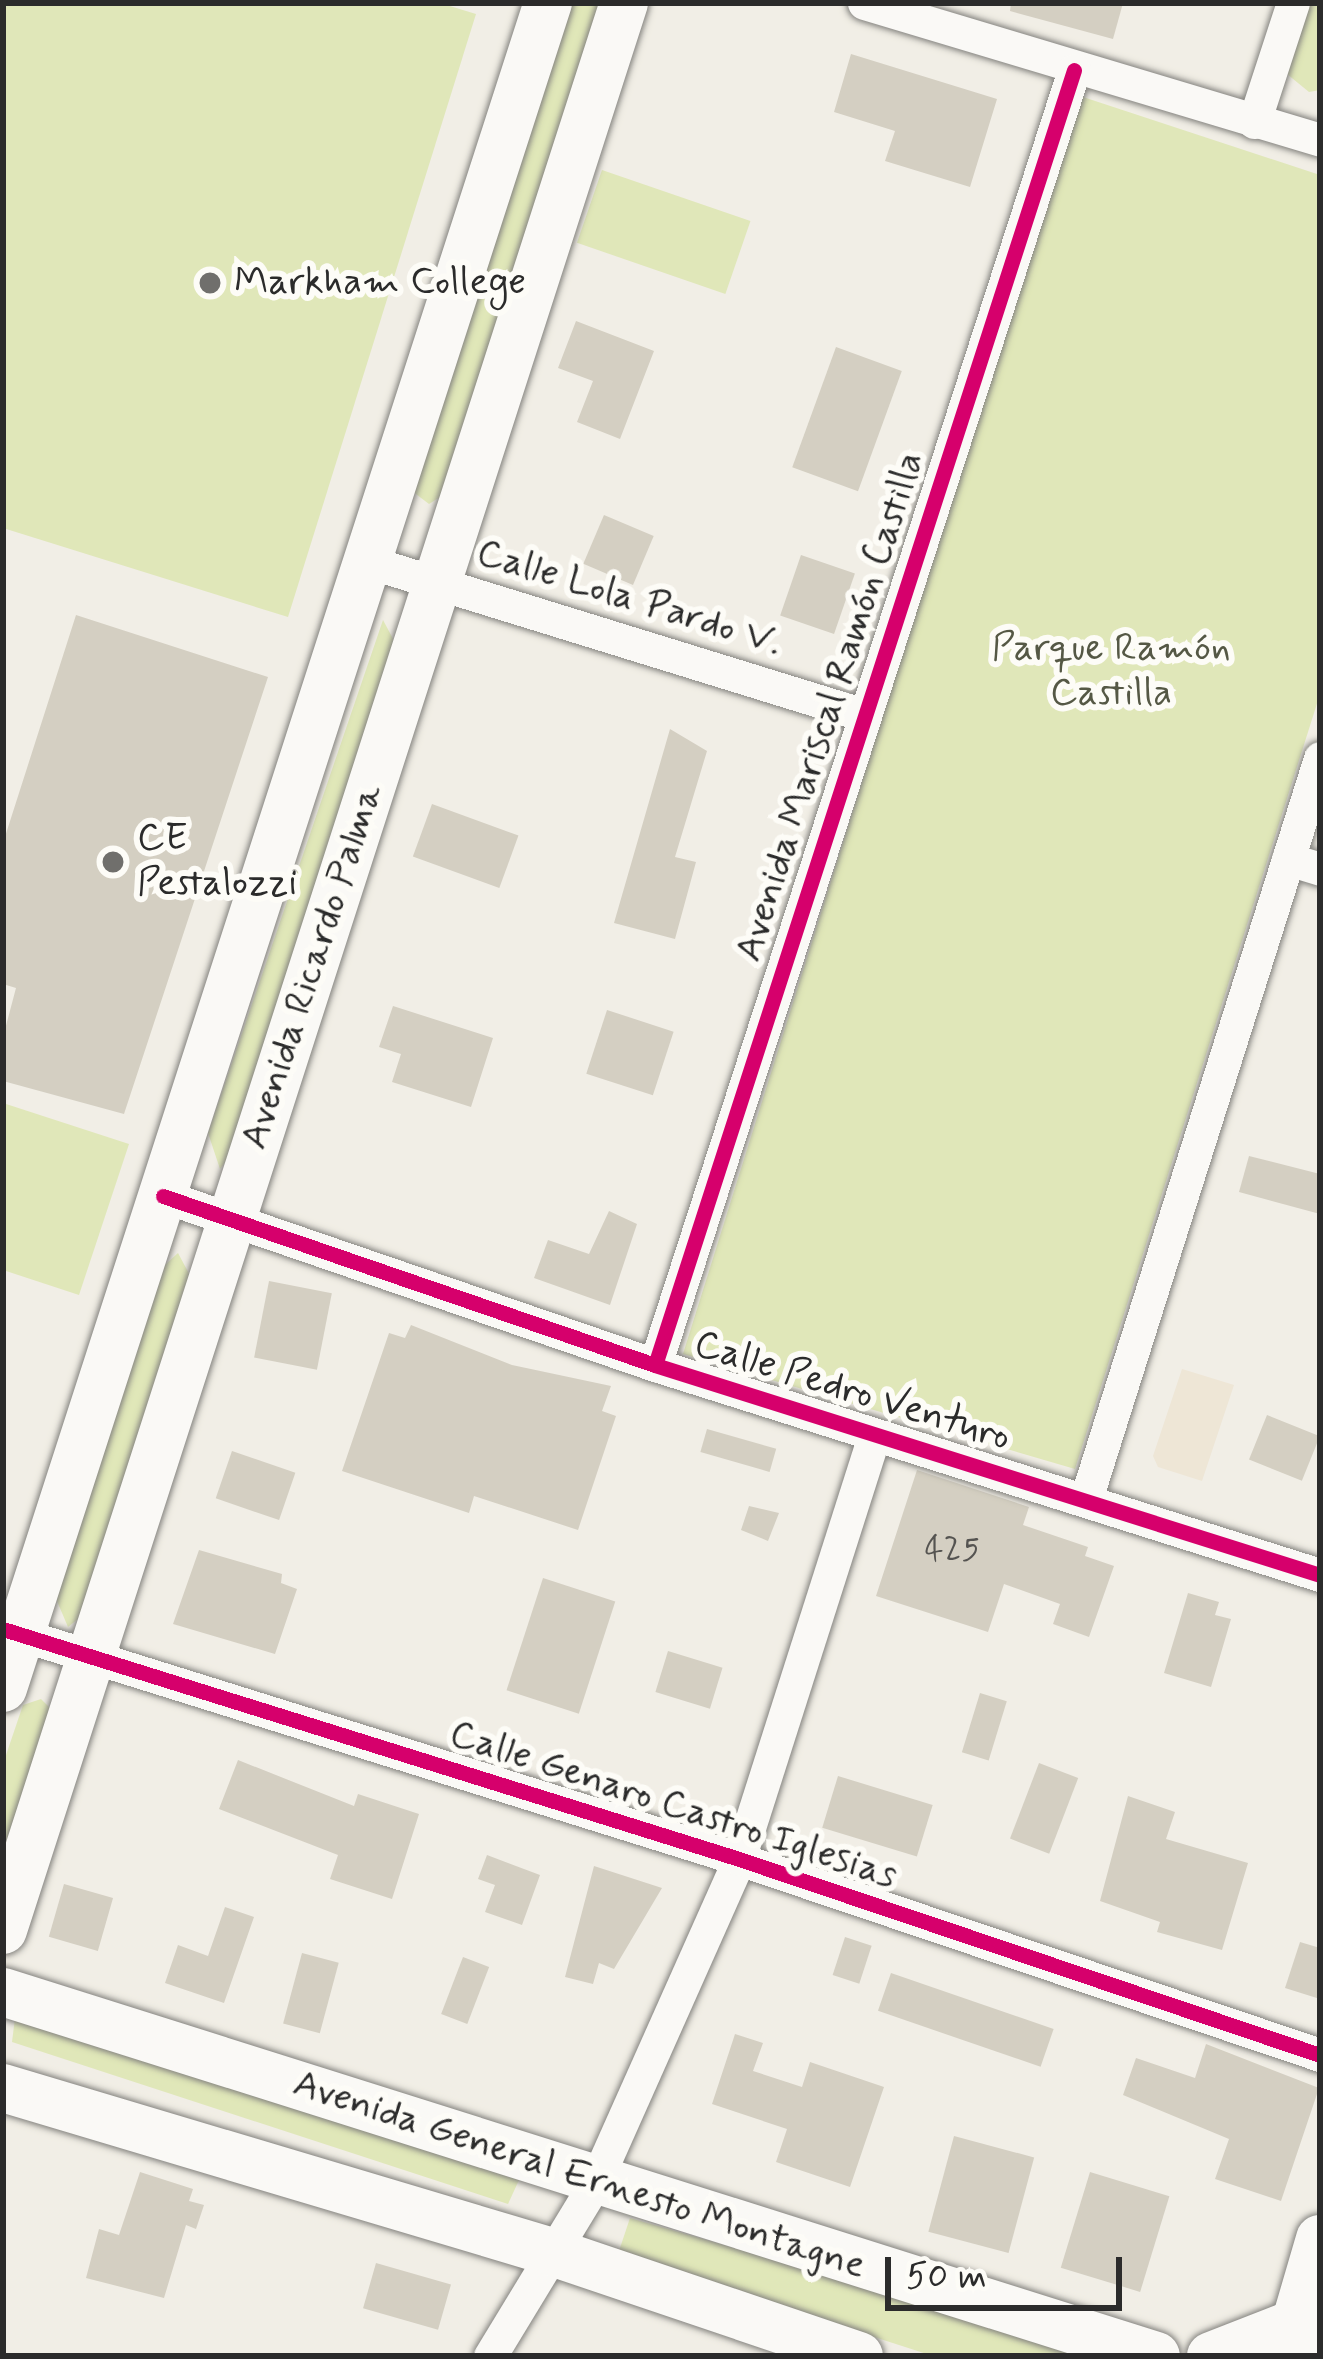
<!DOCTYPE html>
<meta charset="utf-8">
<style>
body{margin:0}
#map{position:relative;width:1323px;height:2359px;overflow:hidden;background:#f1eee6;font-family:Mynerve,sans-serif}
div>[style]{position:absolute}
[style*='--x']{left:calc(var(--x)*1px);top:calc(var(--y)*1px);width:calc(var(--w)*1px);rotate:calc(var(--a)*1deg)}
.built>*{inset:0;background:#eee6d6}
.green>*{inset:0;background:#e0e7b9;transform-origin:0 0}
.building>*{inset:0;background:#d4cfc2;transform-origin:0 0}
.roads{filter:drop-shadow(0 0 3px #84837f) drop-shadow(0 0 3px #84837f)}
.street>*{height:33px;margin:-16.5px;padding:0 16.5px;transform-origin:16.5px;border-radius:16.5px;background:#faf9f6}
.secondary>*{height:48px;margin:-24px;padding:0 24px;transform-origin:24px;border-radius:24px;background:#faf9f6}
.cycleway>*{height:15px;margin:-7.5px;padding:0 7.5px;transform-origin:7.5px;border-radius:7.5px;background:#d6006c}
.dots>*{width:33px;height:33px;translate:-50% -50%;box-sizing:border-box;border:6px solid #fdfcf7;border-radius:50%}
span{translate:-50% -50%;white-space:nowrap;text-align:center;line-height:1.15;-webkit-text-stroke:12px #fdfcf7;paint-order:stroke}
.number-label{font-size:33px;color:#555451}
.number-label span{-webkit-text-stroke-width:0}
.poi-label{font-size:39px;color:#2b2b2b}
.left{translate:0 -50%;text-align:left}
.street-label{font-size:39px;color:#2b2b2b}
.park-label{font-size:39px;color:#555845}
.frame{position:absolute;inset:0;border:6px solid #2b2b2b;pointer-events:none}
.scale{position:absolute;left:885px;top:2257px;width:237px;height:54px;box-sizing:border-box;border:6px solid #2b2b2b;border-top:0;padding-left:15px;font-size:36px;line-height:42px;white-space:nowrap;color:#2b2b2b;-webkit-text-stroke:9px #fdfcf7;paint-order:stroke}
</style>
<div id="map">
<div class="built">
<i style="clip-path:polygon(1182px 1369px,1234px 1385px,1202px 1481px,1158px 1467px,1153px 1456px)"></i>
</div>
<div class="green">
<i style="clip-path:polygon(3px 3px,440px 3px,476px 14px,288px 617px,3px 528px)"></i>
<i style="clip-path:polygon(563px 3px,611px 3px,448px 492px,429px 504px,408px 488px)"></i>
<i style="clip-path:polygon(1309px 3px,1320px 3px,1320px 90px,1309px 92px,1287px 74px)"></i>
<i style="clip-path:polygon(1077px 95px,1320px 175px,1320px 694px,1075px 1469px,683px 1354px)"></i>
<i style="left:602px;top:170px;width:157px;height:77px;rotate:19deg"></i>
<i style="clip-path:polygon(383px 620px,400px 652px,242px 1140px,220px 1169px,208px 1133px)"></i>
<i style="clip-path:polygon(3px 1103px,129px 1144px,79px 1295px,3px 1270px)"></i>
<i style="clip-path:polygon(178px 1253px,194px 1283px,88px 1611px,68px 1627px,54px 1594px,156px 1273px)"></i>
<i style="clip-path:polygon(41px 1699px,57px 1715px,3px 1883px,3px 1764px,23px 1705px)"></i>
<i style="clip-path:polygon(16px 2010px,519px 2180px,508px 2204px,12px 2042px)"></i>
<i style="clip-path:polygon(630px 2218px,1110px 2356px,933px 2356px,618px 2254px)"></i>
</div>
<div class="building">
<i style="clip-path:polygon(1011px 3px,1123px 3px,1113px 39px,1010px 11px)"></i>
<i style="clip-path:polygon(851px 54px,997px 99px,970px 187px,885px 161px,895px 131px,834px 112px)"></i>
<i style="clip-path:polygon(576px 321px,654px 351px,620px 439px,577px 422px,593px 381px,558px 368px)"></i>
<i style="left:836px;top:347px;width:70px;height:128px;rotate:20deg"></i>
<i style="left:604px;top:515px;width:54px;height:53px;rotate:23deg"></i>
<i style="left:801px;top:555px;width:57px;height:64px;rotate:19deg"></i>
<i style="clip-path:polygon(76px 615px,268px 677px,124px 1114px,3px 1081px,3px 1037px,16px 988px,3px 984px,3px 843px)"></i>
<i style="clip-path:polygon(670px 729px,707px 751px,675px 857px,696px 862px,675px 939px,614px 923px)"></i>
<i style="left:432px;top:804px;width:92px;height:56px;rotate:20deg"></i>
<i style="clip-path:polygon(393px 1006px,493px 1038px,471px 1107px,392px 1082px,401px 1054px,379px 1047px)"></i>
<i style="left:607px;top:1010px;width:70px;height:67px;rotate:18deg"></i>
<i style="clip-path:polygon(1249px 1156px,1320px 1174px,1320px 1214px,1239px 1192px)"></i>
<i style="clip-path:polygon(609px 1211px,637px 1224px,610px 1305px,534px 1278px,548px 1240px,589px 1254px)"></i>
<i style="left:269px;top:1281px;width:64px;height:78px;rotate:11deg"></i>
<i style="clip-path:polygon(411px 1325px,512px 1365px,611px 1386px,602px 1411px,616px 1416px,578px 1530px,474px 1496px,469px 1513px,342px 1471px,389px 1333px,405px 1338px)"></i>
<i style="left:1267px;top:1415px;width:57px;height:48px;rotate:22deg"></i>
<i style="left:707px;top:1429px;width:72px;height:24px;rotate:16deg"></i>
<i style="left:232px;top:1451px;width:67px;height:50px;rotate:19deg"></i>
<i style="clip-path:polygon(917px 1470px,1029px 1507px,1023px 1525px,1088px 1547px,1085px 1556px,1114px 1566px,1089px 1637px,1053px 1624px,1060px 1604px,1004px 1584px,988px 1632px,876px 1596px)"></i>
<i style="clip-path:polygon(749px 1506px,779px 1513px,768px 1541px,741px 1530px)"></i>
<i style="clip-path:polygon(199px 1550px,282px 1574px,281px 1583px,297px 1589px,275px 1654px,173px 1624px)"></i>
<i style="left:543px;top:1578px;width:76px;height:118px;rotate:18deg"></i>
<i style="clip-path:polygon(1188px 1593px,1219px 1602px,1215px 1615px,1231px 1619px,1211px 1687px,1164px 1673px)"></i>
<i style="left:668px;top:1651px;width:57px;height:43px;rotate:17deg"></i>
<i style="left:980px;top:1693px;width:28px;height:62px;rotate:17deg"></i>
<i style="clip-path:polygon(238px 1760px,354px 1806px,358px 1794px,419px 1814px,392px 1899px,330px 1879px,338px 1855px,219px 1809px)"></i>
<i style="left:1039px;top:1763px;width:42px;height:81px;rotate:21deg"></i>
<i style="left:838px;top:1776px;width:99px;height:54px;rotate:17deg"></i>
<i style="clip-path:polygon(1128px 1796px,1175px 1812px,1166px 1839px,1248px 1863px,1222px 1950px,1157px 1932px,1160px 1922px,1100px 1901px)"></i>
<i style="clip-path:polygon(487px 1855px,540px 1875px,522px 1925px,485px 1912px,495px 1885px,478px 1879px)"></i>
<i style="clip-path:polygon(594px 1866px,662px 1888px,614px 1969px,599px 1963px,593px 1984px,565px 1977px)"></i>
<i style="left:64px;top:1884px;width:51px;height:55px;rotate:16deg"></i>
<i style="clip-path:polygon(225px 1907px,254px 1917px,224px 2003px,165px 1983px,178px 1945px,208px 1956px)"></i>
<i style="left:845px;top:1937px;width:28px;height:40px;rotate:18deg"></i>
<i style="clip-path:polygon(1300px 1942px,1320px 1948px,1320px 1999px,1285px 1988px)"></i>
<i style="left:302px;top:1953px;width:38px;height:73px;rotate:15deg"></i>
<i style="left:463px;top:1957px;width:28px;height:61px;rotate:21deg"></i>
<i style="left:891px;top:1973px;width:172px;height:40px;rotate:19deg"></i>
<i style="clip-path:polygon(735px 2034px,763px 2043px,753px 2071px,802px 2087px,810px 2062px,884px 2087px,850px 2187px,776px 2162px,787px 2129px,712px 2104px)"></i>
<i style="clip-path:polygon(1206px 2044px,1319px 2088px,1281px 2201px,1215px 2179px,1229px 2139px,1123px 2095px,1136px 2058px,1195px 2078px)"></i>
<i style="left:954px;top:2136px;width:83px;height:99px;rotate:15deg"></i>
<i style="clip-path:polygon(140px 2172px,193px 2189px,189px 2201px,204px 2205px,196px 2229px,186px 2225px,164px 2298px,86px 2278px,99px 2229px,119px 2235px)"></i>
<i style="left:1090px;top:2172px;width:83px;height:100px;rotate:17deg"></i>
<i style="left:376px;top:2263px;width:78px;height:47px;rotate:16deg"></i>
</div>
<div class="roads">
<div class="street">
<i style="--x:864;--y:3;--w:476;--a:16.7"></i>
<i style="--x:1254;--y:122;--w:125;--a:-71.9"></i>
<i style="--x:372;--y:563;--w:512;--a:17.16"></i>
<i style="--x:1288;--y:859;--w:34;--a:17"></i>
<i style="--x:163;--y:1196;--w:520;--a:18.96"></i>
<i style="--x:655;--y:1365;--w:697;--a:17.53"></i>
<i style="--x:655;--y:1365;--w:1361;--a:-72.07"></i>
<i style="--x:1086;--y:1499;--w:777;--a:-72.47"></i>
<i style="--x:3;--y:1629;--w:771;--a:17.35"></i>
<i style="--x:739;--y:1859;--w:613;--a:18.64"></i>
<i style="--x:490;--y:2356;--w:202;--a:-58.7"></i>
<i style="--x:595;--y:2183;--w:355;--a:-66"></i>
<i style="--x:739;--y:1859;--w:444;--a:-72.3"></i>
</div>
<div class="secondary">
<i style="--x:3;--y:1688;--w:1771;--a:-72.08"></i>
<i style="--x:3;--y:1930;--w:2025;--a:-72.14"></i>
<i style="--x:3;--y:1992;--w:1209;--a:17.52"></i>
<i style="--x:3;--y:2088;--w:573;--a:16.63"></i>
<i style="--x:552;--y:2252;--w:324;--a:18.7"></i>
<i style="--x:1286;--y:2355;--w:121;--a:-73.7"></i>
<i style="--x:1211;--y:2356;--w:88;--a:-21.3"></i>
<i style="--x:1293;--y:2324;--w:35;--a:65"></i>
</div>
</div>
<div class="cycleway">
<i style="--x:163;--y:1196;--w:520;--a:18.96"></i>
<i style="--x:655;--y:1365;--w:697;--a:17.53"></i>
<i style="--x:655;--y:1365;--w:1361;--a:-72.07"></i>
<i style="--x:3;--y:1629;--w:771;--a:17.35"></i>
<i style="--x:739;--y:1859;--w:613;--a:18.64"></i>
</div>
<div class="dots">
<i style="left:210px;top:283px;background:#706f6c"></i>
<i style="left:113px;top:862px;background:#706f6c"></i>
</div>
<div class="number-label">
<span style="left:952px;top:1551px">425</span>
</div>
<div class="poi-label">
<span class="left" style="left:234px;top:283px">Markham College</span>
<span class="left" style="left:137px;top:862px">CE<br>Pestalozzi</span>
</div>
<div class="street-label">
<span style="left:629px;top:599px;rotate:17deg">Calle Lola Pardo V.</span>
<span style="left:831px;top:707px;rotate:-72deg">Avenida Mariscal Ramón Castilla</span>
<span style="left:313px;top:967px;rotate:-72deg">Avenida Ricardo Palma</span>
<span style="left:852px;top:1392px;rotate:17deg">Calle Pedro Venturo</span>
<span style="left:673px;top:1806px;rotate:18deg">Calle Genaro Castro Iglesias</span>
<span style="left:579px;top:2176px;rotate:18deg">Avenida General Ernesto Montagne</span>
</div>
<div class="park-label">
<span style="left:1111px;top:672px">Parque Ramón<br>Castilla</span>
</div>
<div class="frame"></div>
<div class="scale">50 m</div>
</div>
